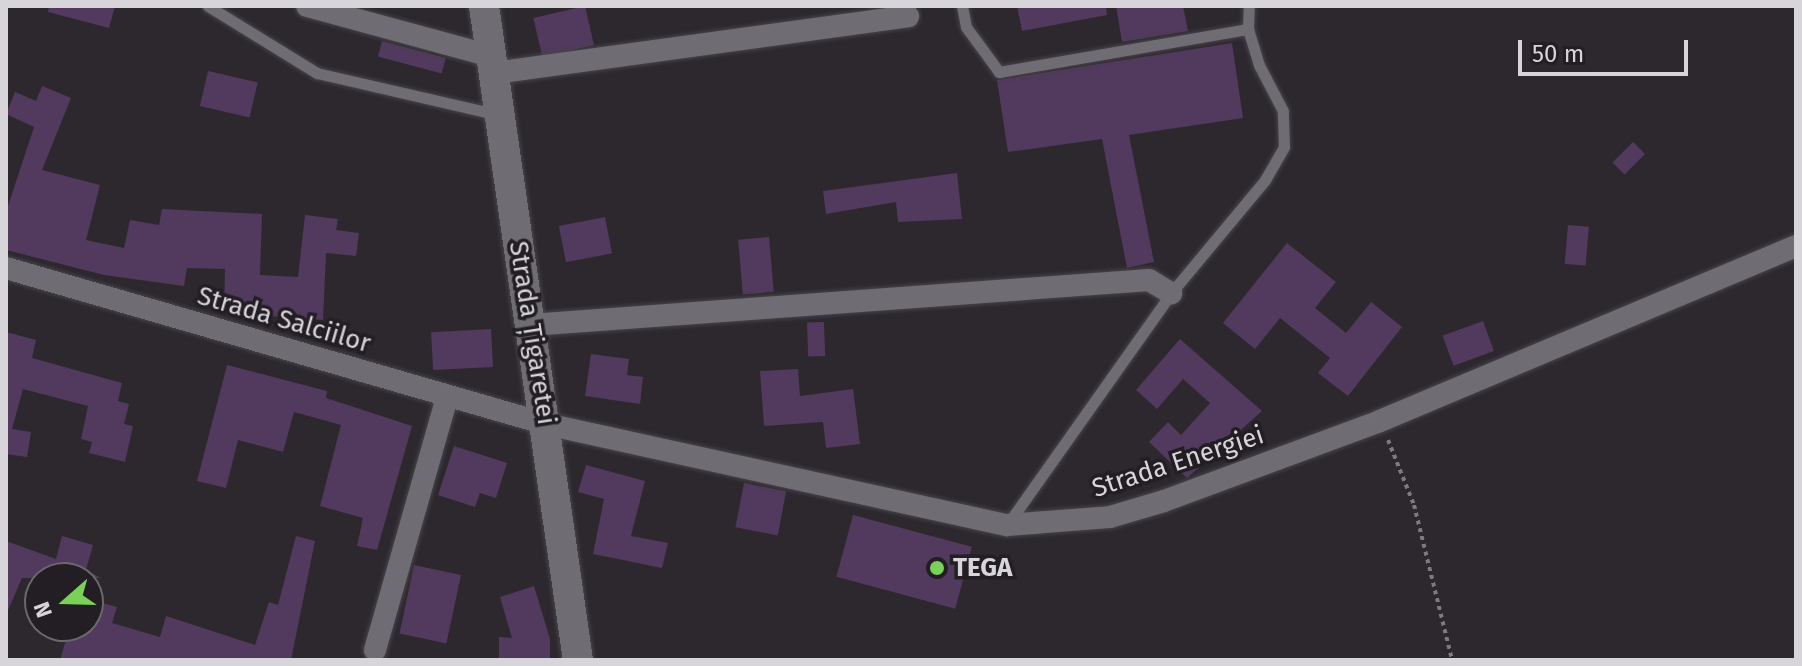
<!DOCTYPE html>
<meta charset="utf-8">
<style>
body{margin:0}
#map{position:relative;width:1802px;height:666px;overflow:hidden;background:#2c282e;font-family:"Fira Sans",sans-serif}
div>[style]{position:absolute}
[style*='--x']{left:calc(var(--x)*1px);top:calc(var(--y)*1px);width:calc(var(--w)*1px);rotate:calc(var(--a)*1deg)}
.building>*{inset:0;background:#513a5d;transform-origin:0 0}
.path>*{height:4px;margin-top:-2px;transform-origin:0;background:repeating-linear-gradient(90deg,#7e7b80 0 4px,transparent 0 8px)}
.roads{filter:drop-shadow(0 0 2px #474449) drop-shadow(0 0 2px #474449)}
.service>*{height:11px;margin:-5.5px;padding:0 5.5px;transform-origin:5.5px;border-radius:5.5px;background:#706c73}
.minor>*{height:22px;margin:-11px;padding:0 11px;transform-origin:11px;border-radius:11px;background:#706c73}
.secondary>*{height:30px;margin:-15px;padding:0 15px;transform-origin:15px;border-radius:15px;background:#706c73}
.dots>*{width:22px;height:22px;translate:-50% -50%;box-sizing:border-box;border:4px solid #221e24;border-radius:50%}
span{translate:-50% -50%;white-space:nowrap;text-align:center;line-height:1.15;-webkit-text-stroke:7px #221e24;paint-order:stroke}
.street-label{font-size:26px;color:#d8d5da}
.poi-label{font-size:26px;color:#d8d5da;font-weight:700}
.left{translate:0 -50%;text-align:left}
.frame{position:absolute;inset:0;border:8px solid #d8d5da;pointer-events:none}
.north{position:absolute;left:24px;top:562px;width:80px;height:80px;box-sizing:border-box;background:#221e24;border:2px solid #6b676d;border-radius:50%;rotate:250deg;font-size:22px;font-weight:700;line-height:32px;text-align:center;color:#d8d5da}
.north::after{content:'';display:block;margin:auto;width:28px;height:36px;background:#7ad157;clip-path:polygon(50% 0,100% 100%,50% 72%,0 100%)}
.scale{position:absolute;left:1518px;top:40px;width:170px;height:36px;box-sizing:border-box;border:4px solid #d8d5da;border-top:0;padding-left:10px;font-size:24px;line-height:28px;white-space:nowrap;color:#d8d5da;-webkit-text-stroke:6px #221e24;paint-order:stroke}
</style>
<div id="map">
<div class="building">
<i style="clip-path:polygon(49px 6px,115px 6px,109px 28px,48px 12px)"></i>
<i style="left:585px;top:6px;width:40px;height:53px;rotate:77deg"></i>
<i style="clip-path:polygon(1017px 6px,1106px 6px,1107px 15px,1022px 31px)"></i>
<i style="clip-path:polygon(1116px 6px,1183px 6px,1188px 31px,1122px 42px)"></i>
<i style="left:382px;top:41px;width:66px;height:16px;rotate:15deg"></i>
<i style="clip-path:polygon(1232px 43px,1243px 118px,1129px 135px,1154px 262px,1127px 268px,1102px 139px,1008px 152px,997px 80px)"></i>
<i style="left:208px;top:71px;width:51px;height:36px;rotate:13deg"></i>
<i style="clip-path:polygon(42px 86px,71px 98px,42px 170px,100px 185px,86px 240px,124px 248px,130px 220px,159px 225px,162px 209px,262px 214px,260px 275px,298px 277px,305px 215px,338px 219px,336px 230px,359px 233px,356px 256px,326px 253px,323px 320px,224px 313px,225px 269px,187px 268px,184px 286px,104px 275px,6px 250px,6px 212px,34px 127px,6px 114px,15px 92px,36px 101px)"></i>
<i style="left:1633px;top:142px;width:17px;height:29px;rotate:45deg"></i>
<i style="clip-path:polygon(957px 173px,962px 219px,898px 222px,896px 202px,826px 214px,823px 191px)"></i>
<i style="left:605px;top:217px;width:37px;height:47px;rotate:79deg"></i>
<i style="left:1568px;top:225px;width:21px;height:39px;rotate:5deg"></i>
<i style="left:769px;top:237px;width:55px;height:31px;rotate:85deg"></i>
<i style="clip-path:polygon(1287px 243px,1336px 282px,1315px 308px,1346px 333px,1371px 302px,1402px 327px,1348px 396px,1318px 373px,1330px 358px,1280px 318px,1255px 349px,1223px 323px)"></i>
<i style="left:1483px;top:321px;width:32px;height:43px;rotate:70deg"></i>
<i style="left:824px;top:322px;width:34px;height:17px;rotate:88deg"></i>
<i style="left:491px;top:329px;width:38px;height:60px;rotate:87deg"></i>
<i style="clip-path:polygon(6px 332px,36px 340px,32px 358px,122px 383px,118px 401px,129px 404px,124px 424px,133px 426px,125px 462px,89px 453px,92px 442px,81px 439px,88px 406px,23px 389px,12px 429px,31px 432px,27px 457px,6px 454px)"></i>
<i style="clip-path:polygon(1180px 339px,1262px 411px,1187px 478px,1149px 442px,1168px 422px,1181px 435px,1210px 403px,1183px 379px,1157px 409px,1136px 390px)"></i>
<i style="clip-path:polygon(591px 354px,629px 359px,627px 375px,643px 377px,640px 404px,585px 396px)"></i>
<i style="clip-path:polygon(227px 365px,327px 391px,326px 398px,412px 426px,377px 550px,357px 546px,363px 518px,320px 506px,341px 425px,294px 412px,283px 452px,238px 440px,226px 488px,197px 481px)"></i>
<i style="clip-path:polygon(798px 369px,800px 396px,853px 389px,860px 444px,826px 448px,823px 422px,764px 426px,760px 371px)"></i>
<i style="clip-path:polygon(454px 446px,507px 463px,496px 498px,480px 493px,475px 507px,438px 495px)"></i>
<i style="clip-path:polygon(586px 465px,645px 481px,631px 536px,668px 543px,662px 568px,593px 554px,604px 499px,578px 492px)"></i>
<i style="left:744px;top:483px;width:43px;height:45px;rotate:11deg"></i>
<i style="left:853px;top:515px;width:123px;height:64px;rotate:15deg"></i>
<i style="clip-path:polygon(62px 536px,93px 545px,86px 570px,101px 578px,22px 578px,6px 615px,6px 541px,56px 559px)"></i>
<i style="clip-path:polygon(296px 536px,315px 541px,291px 660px,60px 660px,70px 626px,88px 626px,88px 599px,117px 607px,112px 623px,160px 637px,166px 616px,255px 645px,269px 602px,278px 605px)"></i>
<i style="left:414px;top:565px;width:48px;height:70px;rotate:12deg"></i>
<i style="clip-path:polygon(534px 586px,550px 639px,550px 660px,499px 660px,499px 637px,512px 638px,500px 597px)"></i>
</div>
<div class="path">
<i style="--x:1388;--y:440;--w:70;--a:68.2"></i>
<i style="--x:1414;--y:505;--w:160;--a:76.2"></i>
</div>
<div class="roads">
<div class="service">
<i style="--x:208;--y:6;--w:128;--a:31.6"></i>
<i style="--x:317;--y:73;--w:183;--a:13"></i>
<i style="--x:962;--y:6;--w:21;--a:79"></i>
<i style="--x:966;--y:27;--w:56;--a:53.7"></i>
<i style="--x:999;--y:72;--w:253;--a:-9.8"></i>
<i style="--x:1007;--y:525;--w:284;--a:-54.7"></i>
<i style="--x:1171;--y:293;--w:147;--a:-50.2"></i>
<i style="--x:1265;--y:180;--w:38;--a:-60"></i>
<i style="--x:1284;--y:147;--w:36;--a:-92"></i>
<i style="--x:1283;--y:111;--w:52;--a:-117.6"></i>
<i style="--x:1259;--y:65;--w:38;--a:-107"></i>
<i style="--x:1248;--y:29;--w:23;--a:-88"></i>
</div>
<div class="minor">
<i style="--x:307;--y:6;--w:191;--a:15.2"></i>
<i style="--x:494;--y:73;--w:418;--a:-7.8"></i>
<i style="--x:6;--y:268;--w:562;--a:16.11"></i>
<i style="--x:546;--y:424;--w:472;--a:12.4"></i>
<i style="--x:1007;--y:525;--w:103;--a:-4.4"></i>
<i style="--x:1110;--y:517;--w:56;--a:-16.5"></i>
<i style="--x:1164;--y:501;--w:230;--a:-20.3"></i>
<i style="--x:1380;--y:421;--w:451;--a:-22.8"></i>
<i style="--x:530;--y:325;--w:621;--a:-4.16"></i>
<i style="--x:1149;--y:280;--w:26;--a:31"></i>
<i style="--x:375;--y:650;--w:262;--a:-74.1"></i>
</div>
<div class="secondary">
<i style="--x:484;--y:6;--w:661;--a:81.82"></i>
</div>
</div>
<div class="dots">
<i style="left:937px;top:568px;background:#7ad157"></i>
</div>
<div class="street-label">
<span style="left:284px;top:320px;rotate:16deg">Strada Salciilor</span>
<span style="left:532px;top:333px;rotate:81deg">Strada Țigaretei</span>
<span style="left:1178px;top:462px;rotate:-18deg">Strada Energiei</span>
</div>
<div class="poi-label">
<span class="left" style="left:953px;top:568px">TEGA</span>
</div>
<div class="frame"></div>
<div class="north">N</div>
<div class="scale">50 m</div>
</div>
